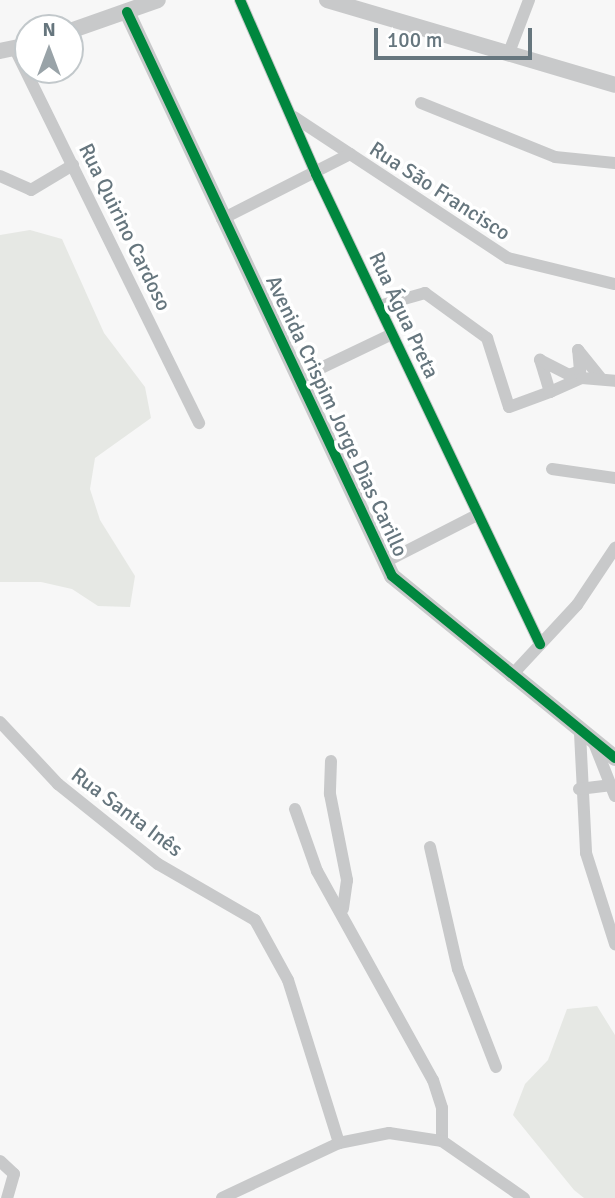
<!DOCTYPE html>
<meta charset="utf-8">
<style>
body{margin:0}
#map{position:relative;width:615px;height:1198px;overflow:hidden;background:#f7f7f7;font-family:Signika,sans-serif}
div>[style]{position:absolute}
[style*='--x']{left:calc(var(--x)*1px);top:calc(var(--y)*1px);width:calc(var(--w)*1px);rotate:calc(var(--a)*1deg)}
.green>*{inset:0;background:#e6e8e4}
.minor>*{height:12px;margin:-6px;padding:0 6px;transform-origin:6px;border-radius:6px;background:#c8c9ca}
.tertiary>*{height:16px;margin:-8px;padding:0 8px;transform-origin:8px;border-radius:8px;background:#c8c9ca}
.cycleway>*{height:10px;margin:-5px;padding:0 5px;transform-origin:5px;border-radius:5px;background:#00873e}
span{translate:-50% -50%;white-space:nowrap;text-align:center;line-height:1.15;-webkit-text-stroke:7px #fff;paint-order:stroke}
.street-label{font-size:21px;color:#66767e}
.north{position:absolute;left:14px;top:14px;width:70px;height:70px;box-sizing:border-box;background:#fff;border:2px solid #c2c8cb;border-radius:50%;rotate:0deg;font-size:19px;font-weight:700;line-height:28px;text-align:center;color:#66767e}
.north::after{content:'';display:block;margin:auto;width:24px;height:32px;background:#99a3a8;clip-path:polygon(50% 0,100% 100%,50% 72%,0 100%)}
.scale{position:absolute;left:374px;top:28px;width:158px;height:32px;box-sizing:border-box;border:4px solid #66767e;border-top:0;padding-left:9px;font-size:21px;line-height:24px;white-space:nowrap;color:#66767e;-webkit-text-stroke:5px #fff;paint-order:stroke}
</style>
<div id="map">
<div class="green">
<i style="clip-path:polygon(30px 230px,62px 239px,104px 333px,145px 387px,151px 418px,95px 458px,90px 489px,100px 520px,135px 576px,130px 607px,98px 606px,72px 589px,41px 582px,0 582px,0 235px)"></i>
<i style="clip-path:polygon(597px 1006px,615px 1035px,615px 1198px,584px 1198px,574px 1190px,513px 1115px,525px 1084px,548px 1060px,567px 1009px)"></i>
</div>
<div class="minor">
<i style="--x:240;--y:0;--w:190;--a:66.4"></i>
<i style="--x:316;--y:174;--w:521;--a:64.52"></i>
<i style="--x:15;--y:49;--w:417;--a:63.8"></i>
<i style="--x:508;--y:55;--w:59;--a:-69.1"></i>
<i style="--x:421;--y:103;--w:144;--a:21.9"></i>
<i style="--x:555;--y:157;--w:60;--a:5.7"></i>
<i style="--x:294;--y:117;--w:256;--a:33.4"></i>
<i style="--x:508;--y:258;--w:110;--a:13.7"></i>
<i style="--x:0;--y:176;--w:34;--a:24"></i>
<i style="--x:31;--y:190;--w:49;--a:-30.8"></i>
<i style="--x:222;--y:219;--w:144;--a:-26.9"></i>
<i style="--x:379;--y:306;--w:48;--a:-15.8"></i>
<i style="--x:425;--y:293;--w:77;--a:36"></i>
<i style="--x:487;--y:338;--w:72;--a:72.3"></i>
<i style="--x:509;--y:407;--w:44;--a:-20.1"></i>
<i style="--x:550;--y:392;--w:34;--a:-107"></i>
<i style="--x:540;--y:360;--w:33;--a:27"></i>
<i style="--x:569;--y:375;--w:12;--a:-20"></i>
<i style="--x:580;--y:371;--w:21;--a:-95"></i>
<i style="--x:578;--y:350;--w:35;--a:51"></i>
<i style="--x:298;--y:379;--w:104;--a:-25.6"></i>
<i style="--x:550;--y:392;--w:35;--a:-24"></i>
<i style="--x:582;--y:378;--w:33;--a:5"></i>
<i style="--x:552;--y:469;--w:64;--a:8.1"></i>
<i style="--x:385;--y:562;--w:103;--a:-27.1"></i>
<i style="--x:511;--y:676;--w:97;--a:-47.1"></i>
<i style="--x:577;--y:605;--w:69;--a:-56.3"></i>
<i style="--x:0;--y:722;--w:85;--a:46.9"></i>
<i style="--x:58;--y:784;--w:128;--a:38.7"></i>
<i style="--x:158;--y:864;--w:112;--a:30"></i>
<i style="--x:255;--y:920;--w:68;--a:61.2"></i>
<i style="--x:288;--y:980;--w:171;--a:72.6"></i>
<i style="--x:580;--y:733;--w:120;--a:87.1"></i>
<i style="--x:586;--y:853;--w:96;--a:72.3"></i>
<i style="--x:594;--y:743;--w:57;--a:68.4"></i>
<i style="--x:331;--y:761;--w:33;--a:92"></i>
<i style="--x:330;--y:794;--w:88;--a:78.8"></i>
<i style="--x:347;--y:880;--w:29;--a:98"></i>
<i style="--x:579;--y:789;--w:31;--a:-7"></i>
<i style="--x:295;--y:809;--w:66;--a:70.5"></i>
<i style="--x:317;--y:871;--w:239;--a:61"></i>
<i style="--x:433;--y:1080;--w:29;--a:72"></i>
<i style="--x:442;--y:1108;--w:33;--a:90"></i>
<i style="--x:430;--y:847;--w:125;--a:77.1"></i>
<i style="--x:458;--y:969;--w:105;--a:68.8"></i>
<i style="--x:0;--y:1161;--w:19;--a:43"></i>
<i style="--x:14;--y:1174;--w:25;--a:106"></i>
<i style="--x:222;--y:1198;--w:129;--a:-25.2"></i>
<i style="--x:339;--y:1143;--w:51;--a:-11.3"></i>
<i style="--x:389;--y:1133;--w:54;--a:8.6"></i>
<i style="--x:442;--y:1141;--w:100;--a:34.8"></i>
</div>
<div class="tertiary">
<i style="--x:327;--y:0;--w:300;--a:16.4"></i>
<i style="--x:127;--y:12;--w:623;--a:64.83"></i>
<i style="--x:392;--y:576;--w:288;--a:39.2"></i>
<i style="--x:70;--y:31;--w:93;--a:-19.4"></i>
<i style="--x:0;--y:51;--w:29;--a:-12"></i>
</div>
<div class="cycleway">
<i style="--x:240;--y:0;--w:190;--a:66.4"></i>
<i style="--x:316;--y:174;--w:521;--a:64.52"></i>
<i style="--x:127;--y:12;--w:623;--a:64.83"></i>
<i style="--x:392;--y:576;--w:288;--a:39.2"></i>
</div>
<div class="street-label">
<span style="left:440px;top:191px;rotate:33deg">Rua São Francisco</span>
<span style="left:125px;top:227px;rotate:64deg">Rua Quirino Cardoso</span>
<span style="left:404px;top:315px;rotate:65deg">Rua Água Preta</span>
<span style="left:337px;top:416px;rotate:65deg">Avenida Crispim Jorge Dias Carillo</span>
<span style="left:127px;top:812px;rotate:37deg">Rua Santa Inês</span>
</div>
<div class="north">N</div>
<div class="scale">100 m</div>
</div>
